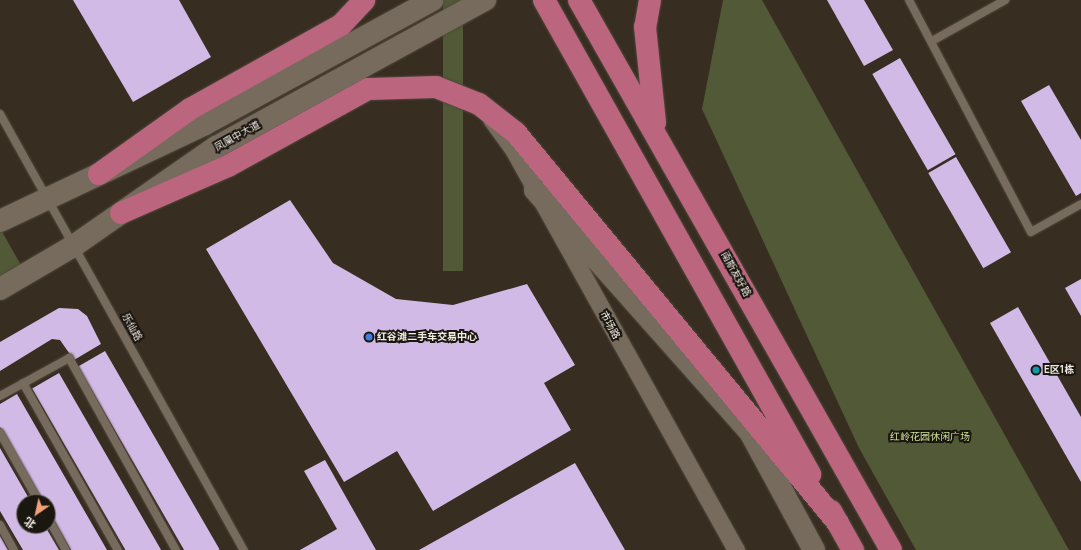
<!DOCTYPE html>
<meta charset="utf-8">
<style>
body{margin:0}
#map{position:relative;width:1081px;height:550px;overflow:hidden;background:#372d20;font-family:Manrope,"Noto Sans SC",sans-serif}
div>[style]{position:absolute}
[style*='--x']{left:calc(var(--x)*1px);top:calc(var(--y)*1px);width:calc(var(--w)*1px);rotate:calc(var(--a)*1deg)}
.green>*{inset:0;background:#515936;transform-origin:0 0}
.building>*{inset:0;background:#d2bae7;transform-origin:0 0}
.roads{filter:drop-shadow(0 0 1px #51493e) drop-shadow(0 0 1px #51493e)}
.lane>*{height:8px;margin:-4px;padding:0 4px;transform-origin:4px;border-radius:4px;background:#776b5d}
.street>*{height:17px;margin:-8.5px;padding:0 8.5px;transform-origin:8.5px;border-radius:8.5px;background:#776b5d}
.secondary>*{height:22px;margin:-11px;padding:0 11px;transform-origin:11px;border-radius:11px;background:#776b5d}
.highway>*{height:22px;margin:-11px;padding:0 11px;transform-origin:11px;border-radius:11px;background:#bb657e}
.dots>*{width:11px;height:11px;translate:-50% -50%;box-sizing:border-box;border:2px solid #1a1610;border-radius:50%}
span{translate:-50% -50%;white-space:nowrap;text-align:center;line-height:1.15;-webkit-text-stroke:4px #1a1610;paint-order:stroke}
.street-label{font-size:10px;color:#f3ece4}
.poi-label{font-size:10px;color:#f3ece4;font-weight:700}
.left{translate:0 -50%;text-align:left}
.park-label{font-size:10px;color:#cee096}
.north{position:absolute;left:16px;top:494px;width:40px;height:40px;box-sizing:border-box;background:#1a1610;border:1px solid #716c65;border-radius:50%;rotate:214deg;font-size:11px;font-weight:700;line-height:16px;text-align:center;color:#f3ece4}
.north::after{content:'';display:block;margin:auto;width:14px;height:18px;background:#f0a27a;clip-path:polygon(50% 0,100% 100%,50% 72%,0 100%)}
</style>
<div id="map">
<div class="green">
<i style="left:443px;top:0;width:20px;height:271px"></i>
<i style="clip-path:polygon(723px 0,762px 0,1069px 550px,916px 550px,859px 448px,702px 109px)"></i>
<i style="clip-path:polygon(0 228px,22px 267px,0 280px)"></i>
</div>
<div class="building">
<i style="clip-path:polygon(73px 0,179px 0,211px 57px,133px 102px)"></i>
<i style="clip-path:polygon(827px 0,864px 0,893px 50px,864px 66px)"></i>
<i style="left:900px;top:58px;width:111px;height:32px;rotate:60deg"></i>
<i style="clip-path:polygon(1049px 85px,1081px 140px,1081px 193px,1076px 196px,1021px 101px)"></i>
<i style="left:956px;top:157px;width:110px;height:32px;rotate:60deg"></i>
<i style="clip-path:polygon(290px 200px,333px 263px,396px 299px,453px 305px,527px 284px,575px 365px,544px 383px,571px 430px,433px 511px,397px 451px,344px 482px,206px 249px)"></i>
<i style="clip-path:polygon(1081px 279px,1081px 316px,1065px 288px)"></i>
<i style="clip-path:polygon(1018px 307px,1081px 417px,1081px 482px,990px 323px)"></i>
<i style="clip-path:polygon(59px 308px,78px 309px,87px 316px,101px 344px,74px 360px,60px 340px,52px 339px,0 371px,0 342px)"></i>
<i style="left:105px;top:351px;width:229px;height:31px;rotate:60deg"></i>
<i style="left:59px;top:373px;width:204px;height:31px;rotate:60deg"></i>
<i style="clip-path:polygon(17px 394px,107px 550px,71px 550px,48px 510px,48px 502px,43px 502px,0 427px,0 404px)"></i>
<i style="clip-path:polygon(0 448px,31px 502px,24px 502px,24px 526px,45px 526px,59px 550px,23px 550px,0 511px)"></i>
<i style="clip-path:polygon(325px 460px,376px 550px,300px 550px,337px 529px,304px 471px)"></i>
<i style="clip-path:polygon(575px 463px,625px 550px,419px 550px)"></i>
<i style="clip-path:polygon(0 536px,8px 550px,0 550px)"></i>
</div>
<div class="roads">
<div class="lane">
<i style="--x:909;--y:0;--w:262;--a:62.3"></i>
<i style="--x:1031;--y:232;--w:57;--a:-29.2"></i>
<i style="--x:932;--y:41;--w:84;--a:-29.3"></i>
<i style="--x:0;--y:114;--w:500;--a:60.8"></i>
<i style="--x:23;--y:383;--w:192;--a:60.4"></i>
<i style="--x:0;--y:396;--w:79;--a:-28.8"></i>
<i style="--x:69;--y:358;--w:220;--a:60.9"></i>
<i style="--x:0;--y:433;--w:79;--a:60.5"></i>
<i style="--x:48;--y:518;--w:37;--a:61"></i>
<i style="--x:0;--y:525;--w:29;--a:61"></i>
</div>
<div class="street">
<i style="--x:491;--y:119;--w:39;--a:54"></i>
<i style="--x:514;--y:151;--w:457;--a:60.9"></i>
</div>
<div class="secondary">
<i style="--x:535;--y:190;--w:324;--a:48.4"></i>
<i style="--x:750;--y:432;--w:134;--a:61.5"></i>
<i style="--x:0;--y:221;--w:227;--a:-25.3"></i>
<i style="--x:205;--y:124;--w:259;--a:-28.6"></i>
<i style="--x:0;--y:289;--w:87;--a:-30.4"></i>
<i style="--x:75;--y:245;--w:172;--a:-34.8"></i>
<i style="--x:216;--y:147;--w:307;--a:-28.7"></i>
</div>
<div class="highway">
<i style="--x:544;--y:0;--w:544;--a:60.7"></i>
<i style="--x:579;--y:0;--w:632;--a:60.43"></i>
<i style="--x:650;--y:0;--w:27;--a:100"></i>
<i style="--x:645;--y:27;--w:96;--a:84"></i>
<i style="--x:99;--y:174;--w:112;--a:-35.5"></i>
<i style="--x:190;--y:109;--w:173;--a:-29.1"></i>
<i style="--x:341;--y:25;--w:34;--a:-47"></i>
<i style="--x:121;--y:213;--w:117;--a:-23.7"></i>
<i style="--x:228;--y:166;--w:160;--a:-28.8"></i>
<i style="--x:368;--y:89;--w:68;--a:-1.7"></i>
<i style="--x:436;--y:87;--w:46;--a:21.6"></i>
<i style="--x:479;--y:104;--w:47;--a:38.1"></i>
<i style="--x:516;--y:133;--w:506;--a:50.46"></i>
<i style="--x:831;--y:511;--w:45;--a:60.6"></i>
</div>
</div>
<div class="dots">
<i style="left:369px;top:337px;background:#3f7fe0"></i>
<i style="left:1036px;top:370px;background:#0f9aa8"></i>
</div>
<div class="street-label">
<span style="left:237px;top:136px;rotate:-29deg">凤凰中大道</span>
<span style="left:736px;top:274px;rotate:61deg">南斯友好路</span>
<span style="left:610px;top:325px;rotate:61deg">市场路</span>
<span style="left:132px;top:327px;rotate:61deg">乐仙路</span>
</div>
<div class="poi-label">
<span class="left" style="left:377px;top:337px">红谷滩二手车交易中心</span>
<span class="left" style="left:1044px;top:370px">E区1栋</span>
</div>
<div class="park-label">
<span style="left:930px;top:437px">红岭花园休闲广场</span>
</div>
<div class="north">北</div>
</div>
